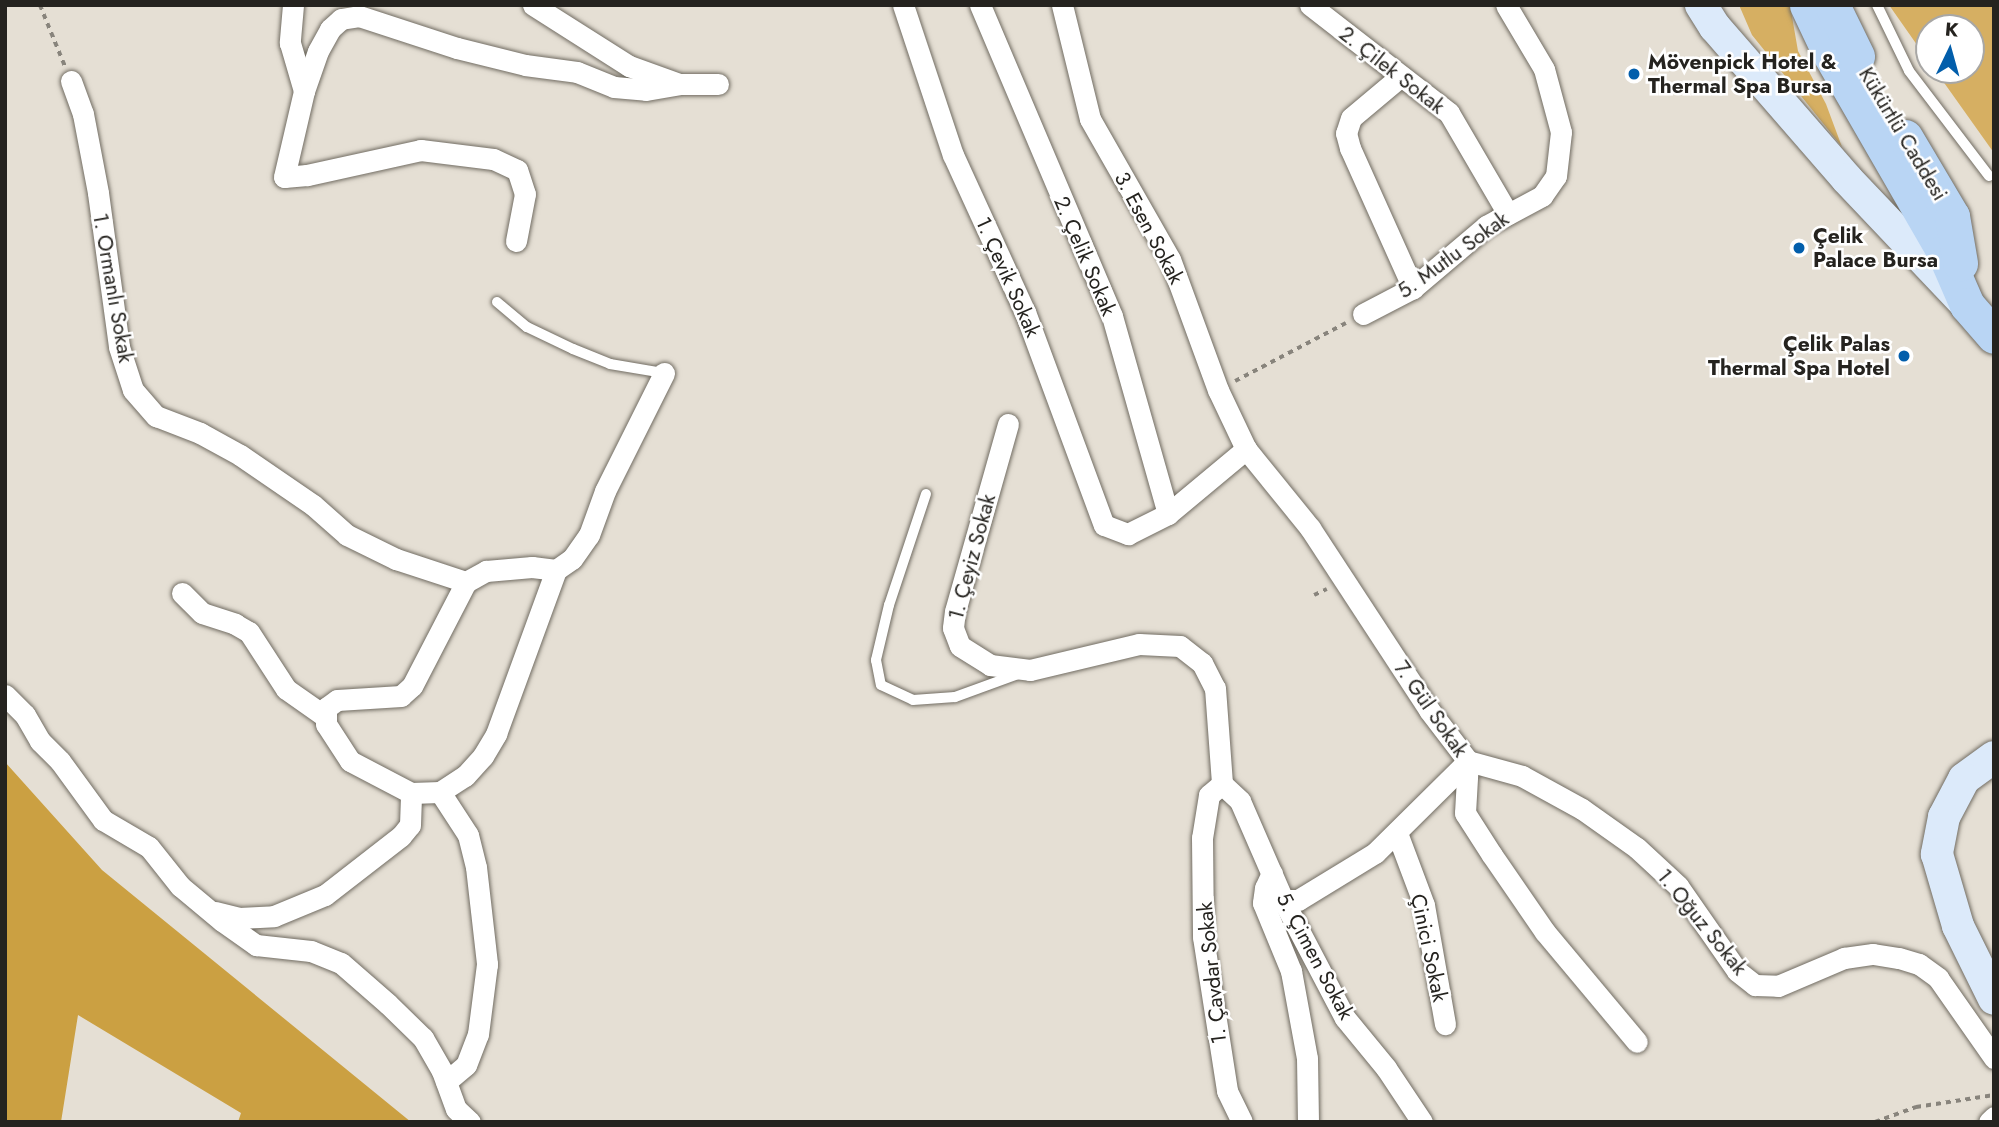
<!DOCTYPE html>
<meta charset="utf-8">
<style>
body{margin:0}
#map{position:relative;width:1999px;height:1127px;overflow:hidden;background:#e5dfd4;font-family:Jost,sans-serif}
div>[style]{position:absolute}
[style*='--x']{left:calc(var(--x)*1px);top:calc(var(--y)*1px);width:calc(var(--w)*1px);rotate:calc(var(--a)*1deg)}
.green>*{inset:0;background:#d6af62}
.forest>*{inset:0;background:#cba042}
.path>*{height:3.5px;margin-top:-1.75px;transform-origin:0;background:repeating-linear-gradient(90deg,#88847c 0 5px,transparent 0 10px)}
.roads{filter:drop-shadow(0 0 2px #716c62) drop-shadow(0 0 2px #716c62)}
.service>*{height:10px;margin:-5px;padding:0 5px;transform-origin:5px;border-radius:5px;background:#fff}
.minor>*{height:21px;margin:-10.5px;padding:0 10.5px;transform-origin:10.5px;border-radius:10.5px;background:#fff}
.secondary>*{height:32px;margin:-16px;padding:0 16px;transform-origin:16px;border-radius:16px;background:#dceafa}
.primary>*{height:35px;margin:-17.5px;padding:0 17.5px;transform-origin:17.5px;border-radius:17.5px;background:#b9d5f4}
.dots>*{width:19px;height:19px;translate:-50% -50%;box-sizing:border-box;border:4px solid #fff;border-radius:50%}
span{translate:-50% -50%;white-space:nowrap;text-align:center;line-height:1.15;-webkit-text-stroke:5px #fff;paint-order:stroke}
.poi-label{font-size:21px;color:#25231f;font-weight:700}
.left{translate:0 -50%;text-align:left}
.right{translate:-100% -50%;text-align:right}
.street-label{font-size:21px;color:#25231f}
.frame{position:absolute;inset:0;border:7px solid #25231f;pointer-events:none}
.north{position:absolute;left:1915px;top:14px;width:70px;height:70px;box-sizing:border-box;background:#fff;border:2px solid #a8a7a5;border-radius:50%;rotate:5deg;font-size:19px;font-weight:700;line-height:28px;text-align:center;color:#25231f}
.north::after{content:'';display:block;margin:auto;width:24px;height:32px;background:#025eab;clip-path:polygon(50% 0,100% 100%,50% 72%,0 100%)}
</style>
<div id="map">
<div class="green">
<i style="clip-path:polygon(1739px 5px,1790px 5px,1798px 51px,1826px 104px,1842px 147px,1752px 35px)"></i>
<i style="clip-path:polygon(1889px 5px,1994px 5px,1994px 153px,1935px 70px,1971px 70px,1971px 28px,1929px 28px,1929px 62px)"></i>
</div>
<div class="forest">
<i style="clip-path:polygon(5px 762px,102px 870px,411px 1122px,238px 1122px,241px 1113px,78px 1015px,61px 1122px,5px 1122px)"></i>
</div>
<div class="path">
<i style="--x:40;--y:5;--w:66;--a:67.7"></i>
<i style="--x:1235;--y:381;--w:125;--a:-27.6"></i>
<i style="--x:1314;--y:595;--w:14;--a:-25"></i>
<i style="--x:1875;--y:1122;--w:44;--a:-20.1"></i>
<i style="--x:1916;--y:1107;--w:79;--a:-8.7"></i>
</div>
<div class="roads">
<div class="service">
<i style="--x:1877;--y:5;--w:73;--a:64.1"></i>
<i style="--x:1909;--y:71;--w:132;--a:52.7"></i>
<i style="--x:497;--y:302;--w:39;--a:40"></i>
<i style="--x:527;--y:327;--w:51;--a:25.6"></i>
<i style="--x:573;--y:349;--w:40;--a:22"></i>
<i style="--x:610;--y:364;--w:55;--a:9.5"></i>
<i style="--x:926;--y:494;--w:117;--a:108.4"></i>
<i style="--x:889;--y:605;--w:57;--a:103.3"></i>
<i style="--x:876;--y:660;--w:25;--a:79"></i>
<i style="--x:881;--y:685;--w:35;--a:25"></i>
<i style="--x:913;--y:700;--w:42;--a:-4.1"></i>
<i style="--x:955;--y:697;--w:70;--a:-20"></i>
</div>
<div class="minor">
<i style="--x:293;--y:5;--w:38;--a:95"></i>
<i style="--x:290;--y:43;--w:50;--a:73.7"></i>
<i style="--x:533;--y:5;--w:114;--a:32.4"></i>
<i style="--x:629;--y:66;--w:53;--a:19.8"></i>
<i style="--x:679;--y:84;--w:39;--a:0"></i>
<i style="--x:903;--y:5;--w:158;--a:71.6"></i>
<i style="--x:953;--y:155;--w:173;--a:65.4"></i>
<i style="--x:1025;--y:312;--w:227;--a:69.7"></i>
<i style="--x:1104;--y:525;--w:26;--a:21"></i>
<i style="--x:1128;--y:534;--w:45;--a:-26.6"></i>
<i style="--x:1168;--y:514;--w:102;--a:-39.8"></i>
<i style="--x:980;--y:5;--w:338;--a:67"></i>
<i style="--x:1112;--y:316;--w:206;--a:74.2"></i>
<i style="--x:1062;--y:5;--w:117;--a:76.2"></i>
<i style="--x:1090;--y:119;--w:161;--a:60.3"></i>
<i style="--x:1170;--y:259;--w:140;--a:69.9"></i>
<i style="--x:1218;--y:390;--w:65;--a:64.6"></i>
<i style="--x:1246;--y:449;--w:102;--a:51"></i>
<i style="--x:1310;--y:528;--w:217;--a:56.8"></i>
<i style="--x:1429;--y:710;--w:64;--a:52.6"></i>
<i style="--x:1468;--y:761;--w:52;--a:93.3"></i>
<i style="--x:1465;--y:813;--w:50;--a:57.3"></i>
<i style="--x:1492;--y:855;--w:93;--a:55.5"></i>
<i style="--x:1545;--y:932;--w:143;--a:50.1"></i>
<i style="--x:1310;--y:5;--w:176;--a:37.8"></i>
<i style="--x:1449;--y:113;--w:117;--a:59.7"></i>
<i style="--x:1401;--y:76;--w:65;--a:140"></i>
<i style="--x:1351;--y:118;--w:16;--a:108"></i>
<i style="--x:1346;--y:133;--w:16;--a:75"></i>
<i style="--x:1350;--y:148;--w:154;--a:65.8"></i>
<i style="--x:71;--y:81;--w:35;--a:70"></i>
<i style="--x:83;--y:114;--w:80;--a:79.2"></i>
<i style="--x:98;--y:193;--w:155;--a:82.2"></i>
<i style="--x:119;--y:347;--w:45;--a:72"></i>
<i style="--x:133;--y:390;--w:35;--a:49"></i>
<i style="--x:156;--y:416;--w:47;--a:21.1"></i>
<i style="--x:200;--y:433;--w:46;--a:28.8"></i>
<i style="--x:240;--y:455;--w:88;--a:34.4"></i>
<i style="--x:313;--y:505;--w:45;--a:41.4"></i>
<i style="--x:347;--y:535;--w:55;--a:26.1"></i>
<i style="--x:396;--y:559;--w:74;--a:18.2"></i>
<i style="--x:466;--y:582;--w:23;--a:-29"></i>
<i style="--x:486;--y:571;--w:46;--a:-5"></i>
<i style="--x:532;--y:567;--w:24;--a:7"></i>
<i style="--x:516;--y:241;--w:48;--a:-79.2"></i>
<i style="--x:525;--y:194;--w:25;--a:-108"></i>
<i style="--x:517;--y:170;--w:26;--a:-155"></i>
<i style="--x:493;--y:159;--w:73;--a:-172.9"></i>
<i style="--x:421;--y:150;--w:117;--a:167.6"></i>
<i style="--x:307;--y:175;--w:23;--a:175"></i>
<i style="--x:284;--y:177;--w:88;--a:-76.9"></i>
<i style="--x:304;--y:91;--w:42;--a:-70.7"></i>
<i style="--x:318;--y:51;--w:25;--a:-61"></i>
<i style="--x:330;--y:29;--w:15;--a:-42"></i>
<i style="--x:341;--y:19;--w:18;--a:-9"></i>
<i style="--x:359;--y:16;--w:103;--a:18.1"></i>
<i style="--x:457;--y:48;--w:70;--a:14"></i>
<i style="--x:525;--y:65;--w:52;--a:7.7"></i>
<i style="--x:577;--y:72;--w:40;--a:22"></i>
<i style="--x:614;--y:87;--w:32;--a:5"></i>
<i style="--x:646;--y:90;--w:34;--a:-10"></i>
<i style="--x:1363;--y:314;--w:56;--a:-27.5"></i>
<i style="--x:1413;--y:288;--w:96;--a:-40.3"></i>
<i style="--x:1486;--y:226;--w:64;--a:-28.2"></i>
<i style="--x:1542;--y:196;--w:24;--a:-55"></i>
<i style="--x:1556;--y:176;--w:44;--a:-83.5"></i>
<i style="--x:1561;--y:132;--w:65;--a:-105.1"></i>
<i style="--x:1544;--y:69;--w:74;--a:-120.7"></i>
<i style="--x:1008;--y:424;--w:194;--a:105.8"></i>
<i style="--x:955;--y:611;--w:17;--a:97"></i>
<i style="--x:953;--y:628;--w:19;--a:69"></i>
<i style="--x:960;--y:646;--w:36;--a:32"></i>
<i style="--x:990;--y:665;--w:40;--a:7.1"></i>
<i style="--x:1030;--y:670;--w:112;--a:-13.4"></i>
<i style="--x:1139;--y:644;--w:41;--a:2.8"></i>
<i style="--x:1180;--y:646;--w:28;--a:38"></i>
<i style="--x:1202;--y:663;--w:28;--a:63"></i>
<i style="--x:1215;--y:688;--w:96;--a:85.8"></i>
<i style="--x:466;--y:582;--w:117;--a:117.4"></i>
<i style="--x:412;--y:686;--w:15;--a:138"></i>
<i style="--x:401;--y:696;--w:64;--a:176.4"></i>
<i style="--x:337;--y:700;--w:14;--a:144"></i>
<i style="--x:326;--y:708;--w:16;--a:90"></i>
<i style="--x:326;--y:724;--w:44;--a:57"></i>
<i style="--x:350;--y:761;--w:69;--a:27.7"></i>
<i style="--x:411;--y:793;--w:29;--a:-2"></i>
<i style="--x:440;--y:792;--w:30;--a:-33"></i>
<i style="--x:465;--y:776;--w:27;--a:-48"></i>
<i style="--x:483;--y:756;--w:26;--a:-59"></i>
<i style="--x:496;--y:734;--w:175;--a:-69.9"></i>
<i style="--x:556;--y:570;--w:19;--a:-35"></i>
<i style="--x:572;--y:559;--w:29;--a:-55"></i>
<i style="--x:589;--y:535;--w:47;--a:-70"></i>
<i style="--x:605;--y:491;--w:132;--a:-63.4"></i>
<i style="--x:182;--y:593;--w:28;--a:45"></i>
<i style="--x:202;--y:613;--w:35;--a:18"></i>
<i style="--x:235;--y:624;--w:16;--a:30"></i>
<i style="--x:249;--y:632;--w:68;--a:57"></i>
<i style="--x:286;--y:689;--w:49;--a:35"></i>
<i style="--x:5;--y:695;--w:28;--a:45"></i>
<i style="--x:25;--y:715;--w:30;--a:60"></i>
<i style="--x:40;--y:741;--w:28;--a:45"></i>
<i style="--x:60;--y:761;--w:73;--a:53.9"></i>
<i style="--x:103;--y:820;--w:53;--a:30.4"></i>
<i style="--x:149;--y:847;--w:50;--a:51.5"></i>
<i style="--x:180;--y:886;--w:55;--a:39.8"></i>
<i style="--x:222;--y:921;--w:42;--a:35.2"></i>
<i style="--x:256;--y:945;--w:55;--a:6.2"></i>
<i style="--x:311;--y:951;--w:32;--a:22"></i>
<i style="--x:341;--y:963;--w:62;--a:41.1"></i>
<i style="--x:388;--y:1004;--w:49;--a:44.2"></i>
<i style="--x:423;--y:1038;--w:38;--a:60"></i>
<i style="--x:442;--y:1071;--w:40;--a:69.8"></i>
<i style="--x:456;--y:1109;--w:19;--a:43"></i>
<i style="--x:1222;--y:784;--w:25;--a:43"></i>
<i style="--x:1240;--y:801;--w:108;--a:66.5"></i>
<i style="--x:1283;--y:900;--w:133;--a:62.3"></i>
<i style="--x:1345;--y:1018;--w:65;--a:50.6"></i>
<i style="--x:1386;--y:1068;--w:65;--a:56.3"></i>
<i style="--x:1222;--y:784;--w:17;--a:140"></i>
<i style="--x:1209;--y:795;--w:44;--a:99.2"></i>
<i style="--x:1202;--y:838;--w:99;--a:89.4"></i>
<i style="--x:1203;--y:937;--w:156;--a:81.1"></i>
<i style="--x:1227;--y:1091;--w:34;--a:64"></i>
<i style="--x:440;--y:792;--w:51;--a:56.9"></i>
<i style="--x:468;--y:835;--w:33;--a:76"></i>
<i style="--x:476;--y:867;--w:98;--a:83.5"></i>
<i style="--x:487;--y:964;--w:71;--a:97.3"></i>
<i style="--x:478;--y:1034;--w:33;--a:111"></i>
<i style="--x:466;--y:1065;--w:26;--a:140"></i>
<i style="--x:1397;--y:833;--w:77;--a:69.4"></i>
<i style="--x:1424;--y:905;--w:121;--a:80"></i>
<i style="--x:1272;--y:873;--w:17;--a:115"></i>
<i style="--x:1265;--y:888;--w:15;--a:98"></i>
<i style="--x:1263;--y:903;--w:74;--a:67.6"></i>
<i style="--x:1291;--y:971;--w:88;--a:79.6"></i>
<i style="--x:1307;--y:1058;--w:64;--a:89.1"></i>
<i style="--x:1283;--y:900;--w:15;--a:0"></i>
<i style="--x:1298;--y:900;--w:90;--a:-31.4"></i>
<i style="--x:1375;--y:853;--w:131;--a:-44.7"></i>
<i style="--x:1468;--y:761;--w:56;--a:15.5"></i>
<i style="--x:1522;--y:776;--w:68;--a:28.8"></i>
<i style="--x:1582;--y:809;--w:67;--a:35.3"></i>
<i style="--x:1637;--y:848;--w:56;--a:42.8"></i>
<i style="--x:1678;--y:886;--w:103;--a:55.2"></i>
<i style="--x:1737;--y:971;--w:23;--a:38"></i>
<i style="--x:1755;--y:985;--w:23;--a:2"></i>
<i style="--x:1778;--y:986;--w:72;--a:-23"></i>
<i style="--x:1844;--y:958;--w:29;--a:-8"></i>
<i style="--x:1873;--y:954;--w:26;--a:9"></i>
<i style="--x:1899;--y:958;--w:21;--a:17"></i>
<i style="--x:1919;--y:964;--w:24;--a:36"></i>
<i style="--x:1938;--y:978;--w:98;--a:55"></i>
<i style="--x:215;--y:912;--w:25;--a:14"></i>
<i style="--x:239;--y:918;--w:35;--a:-3"></i>
<i style="--x:274;--y:916;--w:55;--a:-22.4"></i>
<i style="--x:325;--y:895;--w:96;--a:-37.8"></i>
<i style="--x:401;--y:836;--w:14;--a:-51"></i>
<i style="--x:410;--y:825;--w:32;--a:-88"></i>
<i style="--x:1989;--y:1122;--w:7;--a:-45"></i>
</div>
<div class="secondary">
<i style="--x:1701;--y:5;--w:26;--a:58"></i>
<i style="--x:1715;--y:27;--w:201;--a:49"></i>
<i style="--x:1847;--y:179;--w:167;--a:46.5"></i>
<i style="--x:1994;--y:757;--w:37;--a:144"></i>
<i style="--x:1964;--y:779;--w:43;--a:117.8"></i>
<i style="--x:1944;--y:817;--w:38;--a:101"></i>
<i style="--x:1937;--y:854;--w:75;--a:73.7"></i>
<i style="--x:1958;--y:926;--w:81;--a:63.7"></i>
</div>
<div class="primary">
<i style="--x:1807;--y:5;--w:56;--a:64.8"></i>
<i style="--x:1831;--y:56;--w:226;--a:60"></i>
<i style="--x:1944;--y:252;--w:58;--a:66.5"></i>
<i style="--x:1967;--y:305;--w:41;--a:48.9"></i>
<i style="--x:1832;--y:5;--w:57;--a:63.9"></i>
<i style="--x:1905;--y:137;--w:92;--a:59.3"></i>
<i style="--x:1952;--y:216;--w:48;--a:80.3"></i>
</div>
</div>
<div class="dots">
<i style="left:1634px;top:74px;background:#025eab"></i>
<i style="left:1799px;top:248px;background:#025eab"></i>
<i style="left:1904px;top:356px;background:#025eab"></i>
</div>
<div class="poi-label">
<span class="left" style="left:1648px;top:74px">Mövenpick Hotel &amp;<br>Thermal Spa Bursa</span>
<span class="left" style="left:1813px;top:248px">Çelik<br>Palace Bursa</span>
<span class="right" style="left:1890px;top:356px">Çelik Palas<br>Thermal Spa Hotel</span>
</div>
<div class="street-label">
<span style="left:1392px;top:70px;rotate:38deg">2. Çilek Sokak</span>
<span style="left:1903px;top:134px;rotate:59deg">Kükürtlü Caddesi</span>
<span style="left:1149px;top:228px;rotate:62deg">3. Esen Sokak</span>
<span style="left:1453px;top:255px;rotate:-36deg">5. Mutlu Sokak</span>
<span style="left:1085px;top:256px;rotate:67deg">2. Çelik Sokak</span>
<span style="left:1008px;top:277px;rotate:66deg">1. Çevik Sokak</span>
<span style="left:113px;top:288px;rotate:80deg">1. Ormanlı Sokak</span>
<span style="left:972px;top:557px;rotate:-75deg">1. Çeyiz Sokak</span>
<span style="left:1431px;top:709px;rotate:55deg">7. Gül Sokak</span>
<span style="left:1702px;top:922px;rotate:51deg">1. Oğuz Sokak</span>
<span style="left:1429px;top:948px;rotate:78deg">Çinici Sokak</span>
<span style="left:1315px;top:956px;rotate:62deg">5. Çimen Sokak</span>
<span style="left:1212px;top:973px;rotate:-96deg">1. Çavdar Sokak</span>
</div>
<div class="frame"></div>
<div class="north">K</div>
</div>
